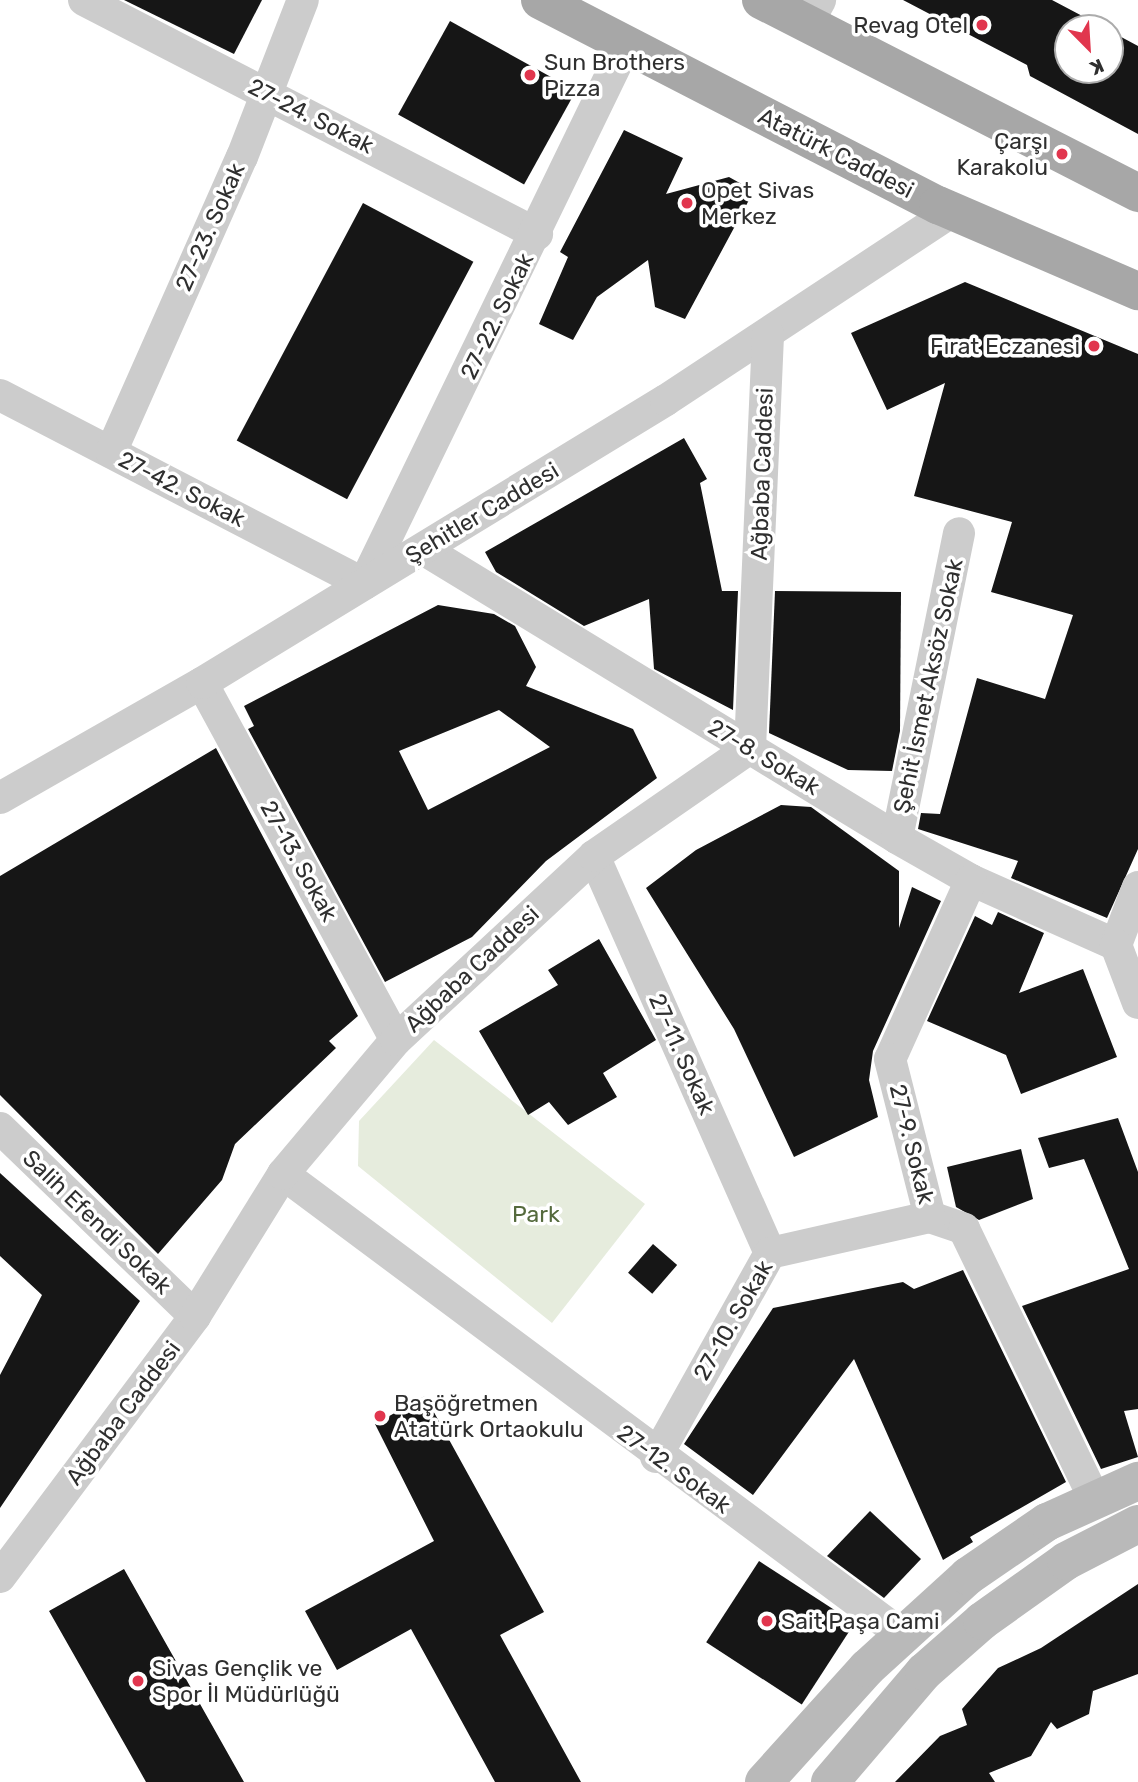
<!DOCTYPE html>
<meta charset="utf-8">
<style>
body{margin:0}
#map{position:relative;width:1138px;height:1782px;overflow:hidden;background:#fff;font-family:Rubik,sans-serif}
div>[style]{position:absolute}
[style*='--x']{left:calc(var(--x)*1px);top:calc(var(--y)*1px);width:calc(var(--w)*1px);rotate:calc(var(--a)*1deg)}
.green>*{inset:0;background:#e6ecdd}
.building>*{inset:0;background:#161616;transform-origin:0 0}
.street>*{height:32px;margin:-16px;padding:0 16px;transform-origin:16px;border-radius:16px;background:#ccc}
.secondary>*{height:38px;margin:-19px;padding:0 19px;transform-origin:19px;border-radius:19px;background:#b9b9b9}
.primary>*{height:38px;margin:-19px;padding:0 19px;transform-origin:19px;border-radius:19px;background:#a7a7a7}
.dots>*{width:19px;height:19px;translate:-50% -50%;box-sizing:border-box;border:4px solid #fff;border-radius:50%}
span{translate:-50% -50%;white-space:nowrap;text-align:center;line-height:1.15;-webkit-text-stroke:7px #fff;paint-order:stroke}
.poi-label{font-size:23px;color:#2f2f2f}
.right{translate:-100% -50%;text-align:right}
.left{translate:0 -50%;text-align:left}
.street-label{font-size:23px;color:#2f2f2f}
.park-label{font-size:23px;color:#556a3d}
.north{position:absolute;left:1054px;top:14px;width:70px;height:70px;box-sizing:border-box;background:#fff;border:2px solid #acacac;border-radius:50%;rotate:156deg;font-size:19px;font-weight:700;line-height:28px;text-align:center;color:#2f2f2f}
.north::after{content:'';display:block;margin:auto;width:24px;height:32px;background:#e1364e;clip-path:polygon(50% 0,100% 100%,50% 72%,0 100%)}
</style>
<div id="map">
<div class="green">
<i style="clip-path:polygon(434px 1040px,645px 1204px,552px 1323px,358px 1166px,359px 1121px)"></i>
</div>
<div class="building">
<i style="clip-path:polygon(124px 0,262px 0,234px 54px)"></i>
<i style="clip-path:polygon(903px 0,1052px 0,1105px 28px,1068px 28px,1068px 70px,1110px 70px,1110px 31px,1138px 46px,1138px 134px,1030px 76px,1027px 65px)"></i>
<i style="left:450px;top:21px;width:144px;height:107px;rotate:29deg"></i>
<i style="clip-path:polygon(624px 130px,683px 158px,666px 194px,729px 177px,747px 187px,749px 200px,685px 319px,655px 307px,648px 260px,597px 297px,573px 340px,539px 324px,568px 257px,560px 252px)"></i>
<i style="left:363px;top:203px;width:125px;height:269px;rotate:28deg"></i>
<i style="clip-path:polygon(965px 282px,1138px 354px,1138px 849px,1107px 918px,1011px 878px,1018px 861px,918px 829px,921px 813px,940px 814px,977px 678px,1045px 699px,1073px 615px,991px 592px,1012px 522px,914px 496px,945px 383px,887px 410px,851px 333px)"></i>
<i style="clip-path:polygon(684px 438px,707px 479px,700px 483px,722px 591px,738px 591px,733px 710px,654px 669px,649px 599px,584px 626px,496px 572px,485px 552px)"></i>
<i style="clip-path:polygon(775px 591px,901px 592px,900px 731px,892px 771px,848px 770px,769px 733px)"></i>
<i style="clip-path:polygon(evenodd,438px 605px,494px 614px,515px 626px,536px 667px,526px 686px,633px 729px,657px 778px,546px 861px,472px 937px,385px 982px,248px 729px,254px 726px,244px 706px,438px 605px,499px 710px,550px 747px,428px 810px,399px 751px,499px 710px)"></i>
<i style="clip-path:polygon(216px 748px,358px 1016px,329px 1041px,336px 1048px,235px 1144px,222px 1180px,158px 1254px,0 1095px,0 876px)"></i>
<i style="clip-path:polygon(781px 805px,811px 807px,899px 871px,899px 928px,912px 887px,941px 901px,873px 1051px,869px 1080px,878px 1117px,794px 1157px,734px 1029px,646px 888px,696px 850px)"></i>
<i style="clip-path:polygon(998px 912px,1044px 933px,1019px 993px,1083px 969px,1117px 1057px,1021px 1094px,1006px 1055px,927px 1021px,975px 916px,992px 925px)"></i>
<i style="clip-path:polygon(599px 939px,656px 1040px,603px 1073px,617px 1097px,568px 1125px,549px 1102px,528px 1115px,479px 1031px,558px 985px,548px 970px)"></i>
<i style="clip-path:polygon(1118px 1118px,1138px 1172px,1138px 1409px,1124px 1411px,1138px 1457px,1101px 1469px,1022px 1306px,1129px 1269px,1084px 1159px,1049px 1168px,1038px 1138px)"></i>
<i style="clip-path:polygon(1021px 1149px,1033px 1199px,979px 1220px,956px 1207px,947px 1167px)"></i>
<i style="clip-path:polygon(0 1173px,140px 1301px,0 1508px,0 1375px,42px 1295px,0 1256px)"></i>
<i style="left:653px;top:1244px;width:32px;height:38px;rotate:41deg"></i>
<i style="clip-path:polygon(963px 1270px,1066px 1482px,970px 1537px,973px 1542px,943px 1560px,854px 1359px,753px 1495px,684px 1444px,773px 1308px,903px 1282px,914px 1289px)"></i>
<i style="clip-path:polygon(425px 1396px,544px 1612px,500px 1635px,581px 1782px,495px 1782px,411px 1629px,337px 1670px,305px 1611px,434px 1541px,375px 1424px)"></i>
<i style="clip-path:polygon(870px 1511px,921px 1559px,884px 1598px,827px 1556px)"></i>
<i style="left:759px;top:1561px;width:114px;height:97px;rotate:33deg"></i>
<i style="clip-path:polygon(124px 1569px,244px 1782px,146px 1782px,128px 1750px,49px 1611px)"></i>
<i style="clip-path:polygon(1138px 1584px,1138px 1674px,1093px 1691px,1089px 1714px,1057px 1729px,1051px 1722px,1031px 1756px,989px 1773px,995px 1782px,895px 1782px,940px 1736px,967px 1725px,962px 1709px,998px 1668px,1041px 1648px)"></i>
</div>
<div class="street">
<i style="--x:84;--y:0;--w:510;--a:27.32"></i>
<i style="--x:808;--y:22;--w:25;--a:-61"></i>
<i style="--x:0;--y:395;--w:410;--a:27.4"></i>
<i style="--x:364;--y:584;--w:598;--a:-64.12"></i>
<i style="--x:111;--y:452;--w:323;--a:-66.1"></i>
<i style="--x:242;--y:157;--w:168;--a:-68.8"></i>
<i style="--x:423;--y:549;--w:555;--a:31.37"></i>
<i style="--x:897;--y:838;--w:85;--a:29.6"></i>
<i style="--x:971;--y:880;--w:159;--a:24.1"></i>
<i style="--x:202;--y:683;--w:406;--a:61.5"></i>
<i style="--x:0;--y:798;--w:232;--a:-29.7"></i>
<i style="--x:202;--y:683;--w:543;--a:-31.38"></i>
<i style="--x:666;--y:400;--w:344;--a:-33.4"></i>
<i style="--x:897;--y:838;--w:311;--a:-78.5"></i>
<i style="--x:594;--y:856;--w:434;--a:66.1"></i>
<i style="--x:971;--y:880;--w:196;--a:114.3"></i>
<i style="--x:890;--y:1059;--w:163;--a:75.8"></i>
<i style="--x:930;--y:1217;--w:36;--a:19"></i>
<i style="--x:964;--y:1229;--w:299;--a:64.2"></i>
<i style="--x:1138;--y:887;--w:62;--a:110.8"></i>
<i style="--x:1116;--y:945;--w:62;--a:69.2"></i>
<i style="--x:0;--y:1128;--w:271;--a:44"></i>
<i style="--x:283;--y:1174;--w:770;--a:36.66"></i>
<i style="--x:656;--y:1457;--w:234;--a:-60.8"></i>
<i style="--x:770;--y:1253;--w:164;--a:-12.7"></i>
<i style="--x:0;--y:1577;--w:326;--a:-53.2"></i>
<i style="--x:195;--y:1316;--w:167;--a:-58.2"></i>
<i style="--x:283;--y:1174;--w:175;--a:-49.9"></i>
<i style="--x:396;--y:1040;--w:270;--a:-42.9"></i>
<i style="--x:594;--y:856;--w:190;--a:-34.7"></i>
<i style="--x:750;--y:748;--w:415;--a:-87.5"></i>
</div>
<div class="secondary">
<i style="--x:764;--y:1782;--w:154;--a:-47.9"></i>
<i style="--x:867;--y:1668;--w:137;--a:-42.3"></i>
<i style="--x:968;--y:1576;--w:96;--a:-34.4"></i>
<i style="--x:1047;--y:1522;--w:100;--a:-24.3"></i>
<i style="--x:830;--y:1782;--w:145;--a:-49.5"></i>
<i style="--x:924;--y:1672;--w:77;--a:-41.3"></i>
<i style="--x:982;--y:1621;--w:103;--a:-35.5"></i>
<i style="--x:1066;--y:1561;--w:81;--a:-27.2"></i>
</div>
<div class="primary">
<i style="--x:540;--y:0;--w:448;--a:27.3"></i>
<i style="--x:938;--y:205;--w:218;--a:23.3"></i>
<i style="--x:761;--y:0;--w:424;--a:27.1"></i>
</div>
<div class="dots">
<i style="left:982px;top:25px;background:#e1364e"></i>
<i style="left:530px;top:75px;background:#e1364e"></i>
<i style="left:1062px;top:154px;background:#e1364e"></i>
<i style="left:687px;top:203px;background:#e1364e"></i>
<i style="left:1094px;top:346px;background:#e1364e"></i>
<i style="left:380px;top:1416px;background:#e1364e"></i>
<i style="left:767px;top:1621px;background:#e1364e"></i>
<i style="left:138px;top:1681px;background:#e1364e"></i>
</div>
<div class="poi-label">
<span class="right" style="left:968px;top:25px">Revag Otel</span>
<span class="left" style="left:544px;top:75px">Sun Brothers<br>Pizza</span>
<span class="right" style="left:1048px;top:154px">Çarşı<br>Karakolu</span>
<span class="left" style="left:701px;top:203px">Opet Sivas<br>Merkez</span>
<span class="right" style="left:1080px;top:346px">Fırat Eczanesi</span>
<span class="left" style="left:394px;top:1416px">Başöğretmen<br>Atatürk Ortaokulu</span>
<span class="left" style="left:781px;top:1621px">Sait Paşa Cami</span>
<span class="left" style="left:152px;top:1681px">Sivas Gençlik ve<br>Spor İl Müdürlüğü</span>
</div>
<div class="street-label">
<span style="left:311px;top:116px;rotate:27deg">27-24. Sokak</span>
<span style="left:836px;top:153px;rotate:27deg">Atatürk Caddesi</span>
<span style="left:210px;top:227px;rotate:-66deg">27-23. Sokak</span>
<span style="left:497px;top:316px;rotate:-64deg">27-22. Sokak</span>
<span style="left:762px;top:474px;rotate:-88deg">Ağbaba Caddesi</span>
<span style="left:182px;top:489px;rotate:27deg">27-42. Sokak</span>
<span style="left:482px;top:513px;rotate:-31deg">Şehitler Caddesi</span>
<span style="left:928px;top:686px;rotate:-78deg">Şehit İsmet Aksöz Sokak</span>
<span style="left:764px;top:757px;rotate:31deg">27-8. Sokak</span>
<span style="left:299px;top:861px;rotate:61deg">27-13. Sokak</span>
<span style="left:472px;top:969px;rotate:-43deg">Ağbaba Caddesi</span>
<span style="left:682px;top:1054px;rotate:66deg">27-11. Sokak</span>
<span style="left:912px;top:1144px;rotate:76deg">27-9. Sokak</span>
<span style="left:97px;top:1222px;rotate:44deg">Salih Efendi Sokak</span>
<span style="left:733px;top:1320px;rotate:-60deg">27-10. Sokak</span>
<span style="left:123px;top:1413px;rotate:-53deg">Ağbaba Caddesi</span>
<span style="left:674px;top:1469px;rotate:36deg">27-12. Sokak</span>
</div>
<div class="park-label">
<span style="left:536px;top:1214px">Park</span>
</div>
<div class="north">K</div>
</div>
